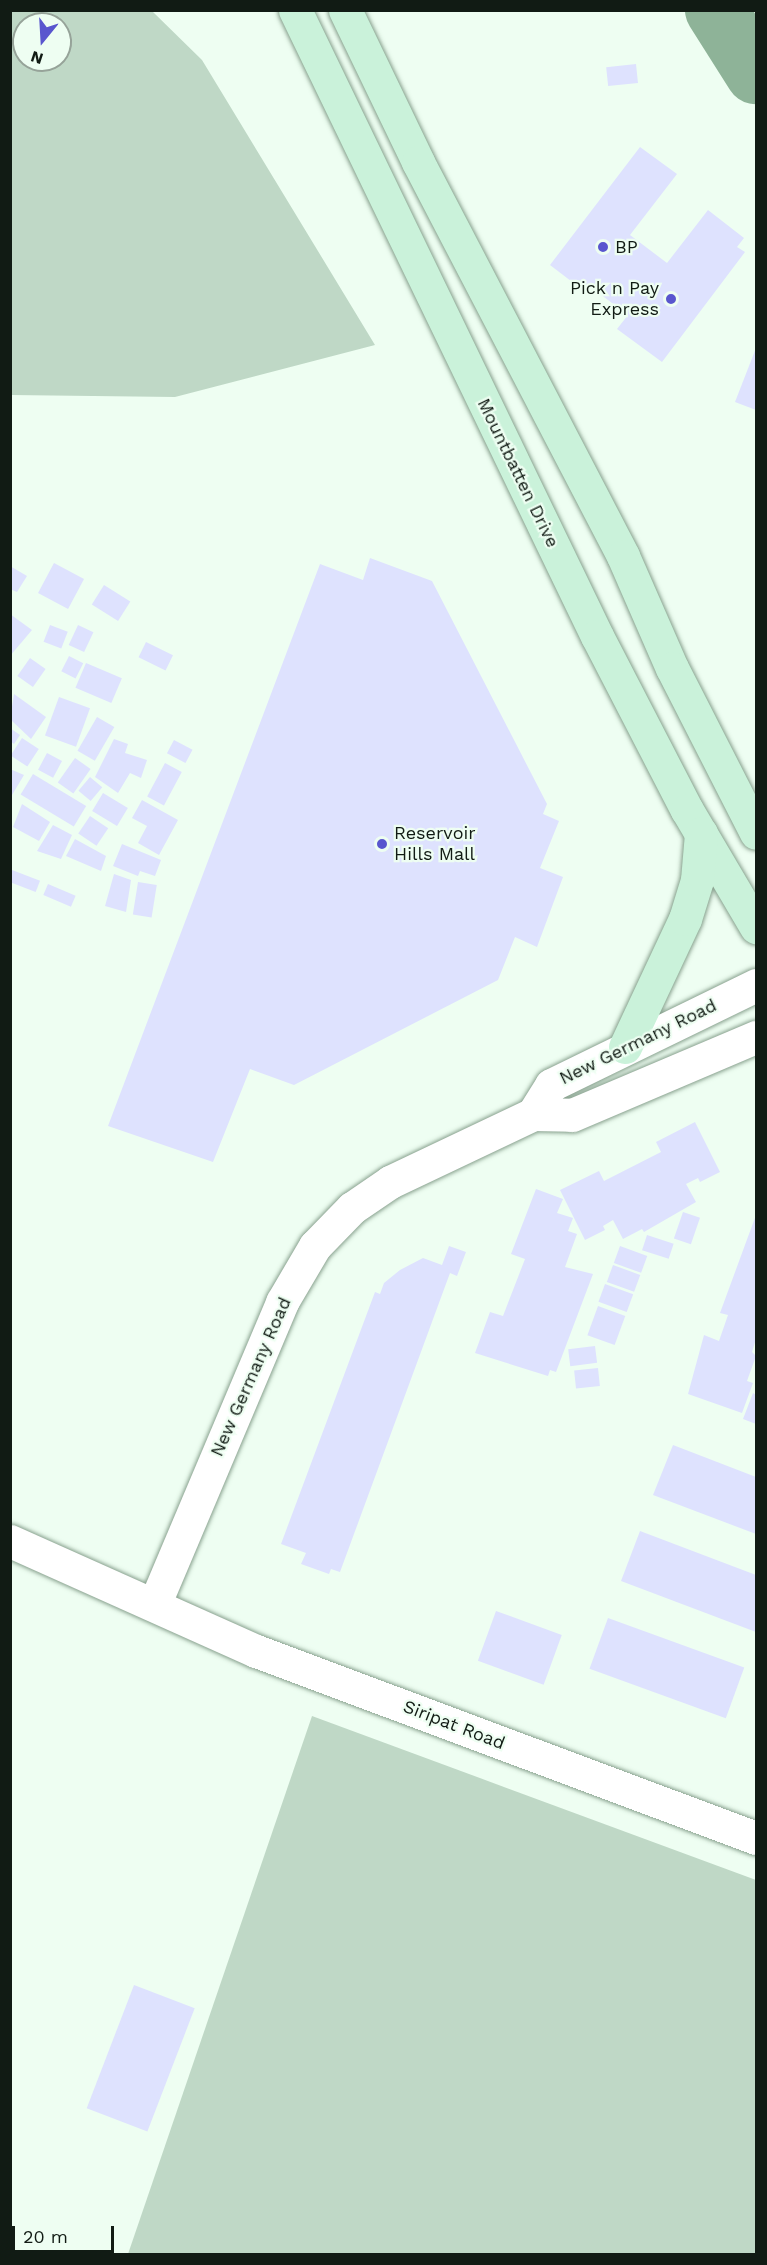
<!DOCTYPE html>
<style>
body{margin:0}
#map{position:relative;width:767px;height:2265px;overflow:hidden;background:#eefef2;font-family:"Work Sans",sans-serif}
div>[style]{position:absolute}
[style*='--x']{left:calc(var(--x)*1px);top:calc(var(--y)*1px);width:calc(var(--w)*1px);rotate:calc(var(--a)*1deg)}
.green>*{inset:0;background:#bfd8c6}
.river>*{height:62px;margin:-31px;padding:0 31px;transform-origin:31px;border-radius:31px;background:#8eb398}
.building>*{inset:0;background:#dee2fe;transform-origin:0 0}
.roads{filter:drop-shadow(0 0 2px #88a18e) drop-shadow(0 0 2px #88a18e)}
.street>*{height:33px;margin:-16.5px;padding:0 16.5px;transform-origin:16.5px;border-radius:16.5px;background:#fff}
.secondary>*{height:33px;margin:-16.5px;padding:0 16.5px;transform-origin:16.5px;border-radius:16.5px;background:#caf2da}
.dots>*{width:16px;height:16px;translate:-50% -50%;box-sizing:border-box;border:3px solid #eefef2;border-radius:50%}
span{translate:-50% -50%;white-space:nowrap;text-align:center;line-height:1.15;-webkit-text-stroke:4.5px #eefef2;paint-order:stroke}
.poi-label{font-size:18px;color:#111b14}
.left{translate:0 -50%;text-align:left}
.right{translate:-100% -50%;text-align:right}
.street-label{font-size:18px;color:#111b14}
.frame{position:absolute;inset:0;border:12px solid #111b14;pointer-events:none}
.north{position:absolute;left:12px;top:12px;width:60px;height:60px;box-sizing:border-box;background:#eefef2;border:2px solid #96a399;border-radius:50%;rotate:198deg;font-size:16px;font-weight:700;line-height:24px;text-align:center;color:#111b14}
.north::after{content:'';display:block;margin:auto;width:21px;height:27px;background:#5956ce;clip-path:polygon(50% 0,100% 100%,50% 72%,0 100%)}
.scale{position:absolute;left:12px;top:2226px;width:102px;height:27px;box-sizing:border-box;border:3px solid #111b14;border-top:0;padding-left:8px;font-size:18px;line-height:21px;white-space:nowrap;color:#111b14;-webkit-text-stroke:4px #eefef2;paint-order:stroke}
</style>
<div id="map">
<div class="green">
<i style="clip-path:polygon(evenodd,11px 10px,152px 11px,202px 60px,375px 345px,175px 397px,11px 395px,11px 10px,24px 24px,60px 24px,60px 60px,24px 60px,24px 24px)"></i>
<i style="clip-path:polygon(312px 1716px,756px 1880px,756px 2254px,128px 2254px)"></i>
</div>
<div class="river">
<i style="--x:716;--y:10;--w:75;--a:57.6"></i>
</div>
<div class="building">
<i style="left:636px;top:64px;width:19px;height:30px;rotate:84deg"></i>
<i style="clip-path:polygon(640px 147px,677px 174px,630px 235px,667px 263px,708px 210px,744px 238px,737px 247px,745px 252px,662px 362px,617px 329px,628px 315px,588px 285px,584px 291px,550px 265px)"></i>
<i style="clip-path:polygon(756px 348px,756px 410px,735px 402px)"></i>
<i style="clip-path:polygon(370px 558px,432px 581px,547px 804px,543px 814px,559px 821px,540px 868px,563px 877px,537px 947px,515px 937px,498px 980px,294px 1085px,250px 1069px,213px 1162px,108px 1126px,320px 564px,363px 580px)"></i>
<i style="left:54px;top:563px;width:34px;height:34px;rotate:28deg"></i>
<i style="clip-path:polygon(10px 566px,27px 576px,17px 592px,10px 589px)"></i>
<i style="left:104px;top:585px;width:31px;height:23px;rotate:32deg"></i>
<i style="clip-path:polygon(10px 614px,32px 630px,10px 656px)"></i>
<i style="left:50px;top:625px;width:19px;height:18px;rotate:21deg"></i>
<i style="left:78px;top:625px;width:17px;height:22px;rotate:25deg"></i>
<i style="left:146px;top:642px;width:30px;height:17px;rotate:26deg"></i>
<i style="left:69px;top:656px;width:16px;height:17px;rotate:27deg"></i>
<i style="left:30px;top:658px;width:19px;height:22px;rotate:35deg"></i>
<i style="left:86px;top:663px;width:39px;height:27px;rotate:23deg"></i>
<i style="clip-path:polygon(14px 694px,46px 717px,31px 739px,10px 719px)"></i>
<i style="left:59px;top:697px;width:33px;height:41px;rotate:20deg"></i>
<i style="left:97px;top:717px;width:20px;height:39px;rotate:30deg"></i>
<i style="clip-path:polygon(10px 728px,20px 735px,14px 744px,10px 741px)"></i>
<i style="left:22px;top:738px;width:20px;height:21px;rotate:33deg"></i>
<i style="clip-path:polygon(114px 739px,128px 744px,125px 753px,147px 760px,141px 778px,130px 773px,118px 793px,95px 777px)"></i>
<i style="left:174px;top:740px;width:21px;height:15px;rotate:28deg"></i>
<i style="left:47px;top:753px;width:17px;height:19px;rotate:28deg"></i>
<i style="left:75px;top:758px;width:19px;height:30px;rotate:35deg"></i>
<i style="left:165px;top:763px;width:19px;height:38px;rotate:28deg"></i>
<i style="clip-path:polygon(10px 769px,24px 775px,12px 795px,10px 794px)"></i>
<i style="left:33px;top:774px;width:62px;height:24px;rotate:31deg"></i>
<i style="left:90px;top:777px;width:16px;height:18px;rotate:40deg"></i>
<i style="left:103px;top:793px;width:29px;height:21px;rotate:31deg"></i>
<i style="clip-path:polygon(142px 800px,178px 820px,159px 855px,138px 843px,147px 826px,132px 818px)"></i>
<i style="clip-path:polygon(22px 804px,50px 822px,39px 841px,13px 827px)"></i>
<i style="left:90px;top:816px;width:22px;height:21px;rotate:34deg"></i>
<i style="clip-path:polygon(53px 825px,72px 835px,61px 859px,37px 851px)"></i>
<i style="clip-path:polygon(75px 839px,106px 856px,101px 871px,66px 856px)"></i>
<i style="clip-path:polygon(122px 844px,161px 860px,155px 876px,140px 871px,138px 876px,113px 866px)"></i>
<i style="left:12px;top:870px;width:30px;height:12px;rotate:21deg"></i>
<i style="clip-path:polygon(114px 874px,131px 880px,126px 912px,105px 906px)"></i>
<i style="left:138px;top:882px;width:19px;height:33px;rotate:9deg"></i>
<i style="left:48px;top:884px;width:30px;height:12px;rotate:23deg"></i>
<i style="clip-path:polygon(695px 1122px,720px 1172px,700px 1182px,698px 1178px,686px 1184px,696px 1202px,644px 1232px,642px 1229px,623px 1239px,613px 1220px,603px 1226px,605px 1230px,585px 1240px,560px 1190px,599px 1171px,604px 1181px,661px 1152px,656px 1142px)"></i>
<i style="clip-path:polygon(536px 1189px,563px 1199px,557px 1213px,573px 1218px,568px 1231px,577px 1234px,565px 1267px,593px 1274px,556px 1372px,550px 1370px,548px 1376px,475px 1353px,490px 1312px,503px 1316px,525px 1259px,511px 1254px)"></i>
<i style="left:683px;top:1212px;width:18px;height:28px;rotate:19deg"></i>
<i style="clip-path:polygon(756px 1215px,756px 1339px,752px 1352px,756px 1356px,747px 1381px,753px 1383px,742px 1413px,688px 1394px,704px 1335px,719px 1341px,728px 1315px,720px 1313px)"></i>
<i style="left:647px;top:1235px;width:28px;height:16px;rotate:18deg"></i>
<i style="clip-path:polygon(449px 1246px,466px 1252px,457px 1276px,450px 1273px,340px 1572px,331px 1569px,329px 1574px,301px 1564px,306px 1553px,281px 1544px,375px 1292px,380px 1294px,384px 1283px,400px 1270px,423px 1258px,442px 1265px)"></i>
<i style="left:620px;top:1246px;width:29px;height:18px;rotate:20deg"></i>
<i style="left:613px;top:1265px;width:29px;height:18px;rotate:20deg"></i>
<i style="left:605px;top:1284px;width:30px;height:19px;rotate:20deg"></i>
<i style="left:598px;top:1306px;width:29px;height:31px;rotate:20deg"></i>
<i style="left:595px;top:1346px;width:17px;height:27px;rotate:83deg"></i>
<i style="left:598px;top:1368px;width:18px;height:24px;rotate:84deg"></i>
<i style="clip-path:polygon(753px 1393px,756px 1395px,756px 1424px,743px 1419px)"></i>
<i style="clip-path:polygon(673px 1445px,756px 1477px,756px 1534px,653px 1495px)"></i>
<i style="clip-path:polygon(640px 1531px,756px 1575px,756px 1632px,621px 1581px)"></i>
<i style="left:496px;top:1611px;width:70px;height:53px;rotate:20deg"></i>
<i style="left:608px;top:1618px;width:145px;height:54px;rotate:20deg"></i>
<i style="left:134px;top:1985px;width:65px;height:132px;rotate:21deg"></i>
</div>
<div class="roads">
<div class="street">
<i style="--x:533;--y:1114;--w:34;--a:-58"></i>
<i style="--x:551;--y:1085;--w:228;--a:-26"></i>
<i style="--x:10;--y:1541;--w:269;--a:24.1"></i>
<i style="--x:256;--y:1651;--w:534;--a:20.51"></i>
<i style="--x:155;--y:1603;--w:327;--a:-67.1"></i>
<i style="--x:282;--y:1302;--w:65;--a:-59.5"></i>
<i style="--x:315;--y:1246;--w:53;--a:-45.8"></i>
<i style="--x:352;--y:1208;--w:46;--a:-34.4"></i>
<i style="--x:390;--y:1182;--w:158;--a:-25.4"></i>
<i style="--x:533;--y:1114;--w:39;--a:1"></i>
<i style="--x:572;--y:1115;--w:200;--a:-23"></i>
</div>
<div class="secondary">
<i style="--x:295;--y:10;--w:695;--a:64.25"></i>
<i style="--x:597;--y:636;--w:196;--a:62.7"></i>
<i style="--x:687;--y:810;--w:136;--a:59.5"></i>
<i style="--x:345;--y:10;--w:169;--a:64.3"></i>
<i style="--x:418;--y:162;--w:444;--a:62.5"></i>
<i style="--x:623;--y:556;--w:122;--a:66.4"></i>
<i style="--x:672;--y:668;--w:185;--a:63"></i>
<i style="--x:625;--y:1047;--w:141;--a:-64.9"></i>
<i style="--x:685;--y:919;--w:41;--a:-72.9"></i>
<i style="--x:697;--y:880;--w:47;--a:-85.1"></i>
</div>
</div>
<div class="dots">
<i style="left:603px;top:247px;background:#5956ce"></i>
<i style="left:671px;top:299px;background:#5956ce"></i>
<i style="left:382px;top:844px;background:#5956ce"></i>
</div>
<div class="poi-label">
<span class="left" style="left:615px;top:247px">BP</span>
<span class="right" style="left:659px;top:299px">Pick n Pay<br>Express</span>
<span class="left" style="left:394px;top:844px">Reservoir<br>Hills Mall</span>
</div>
<div class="street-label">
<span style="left:518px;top:473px;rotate:64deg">Mountbatten Drive</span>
<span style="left:638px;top:1042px;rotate:-26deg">New Germany Road</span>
<span style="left:251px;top:1377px;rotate:-66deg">New Germany Road</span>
<span style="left:454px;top:1725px;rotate:21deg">Siripat Road</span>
</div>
<div class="frame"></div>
<div class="north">N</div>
<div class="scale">20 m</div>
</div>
